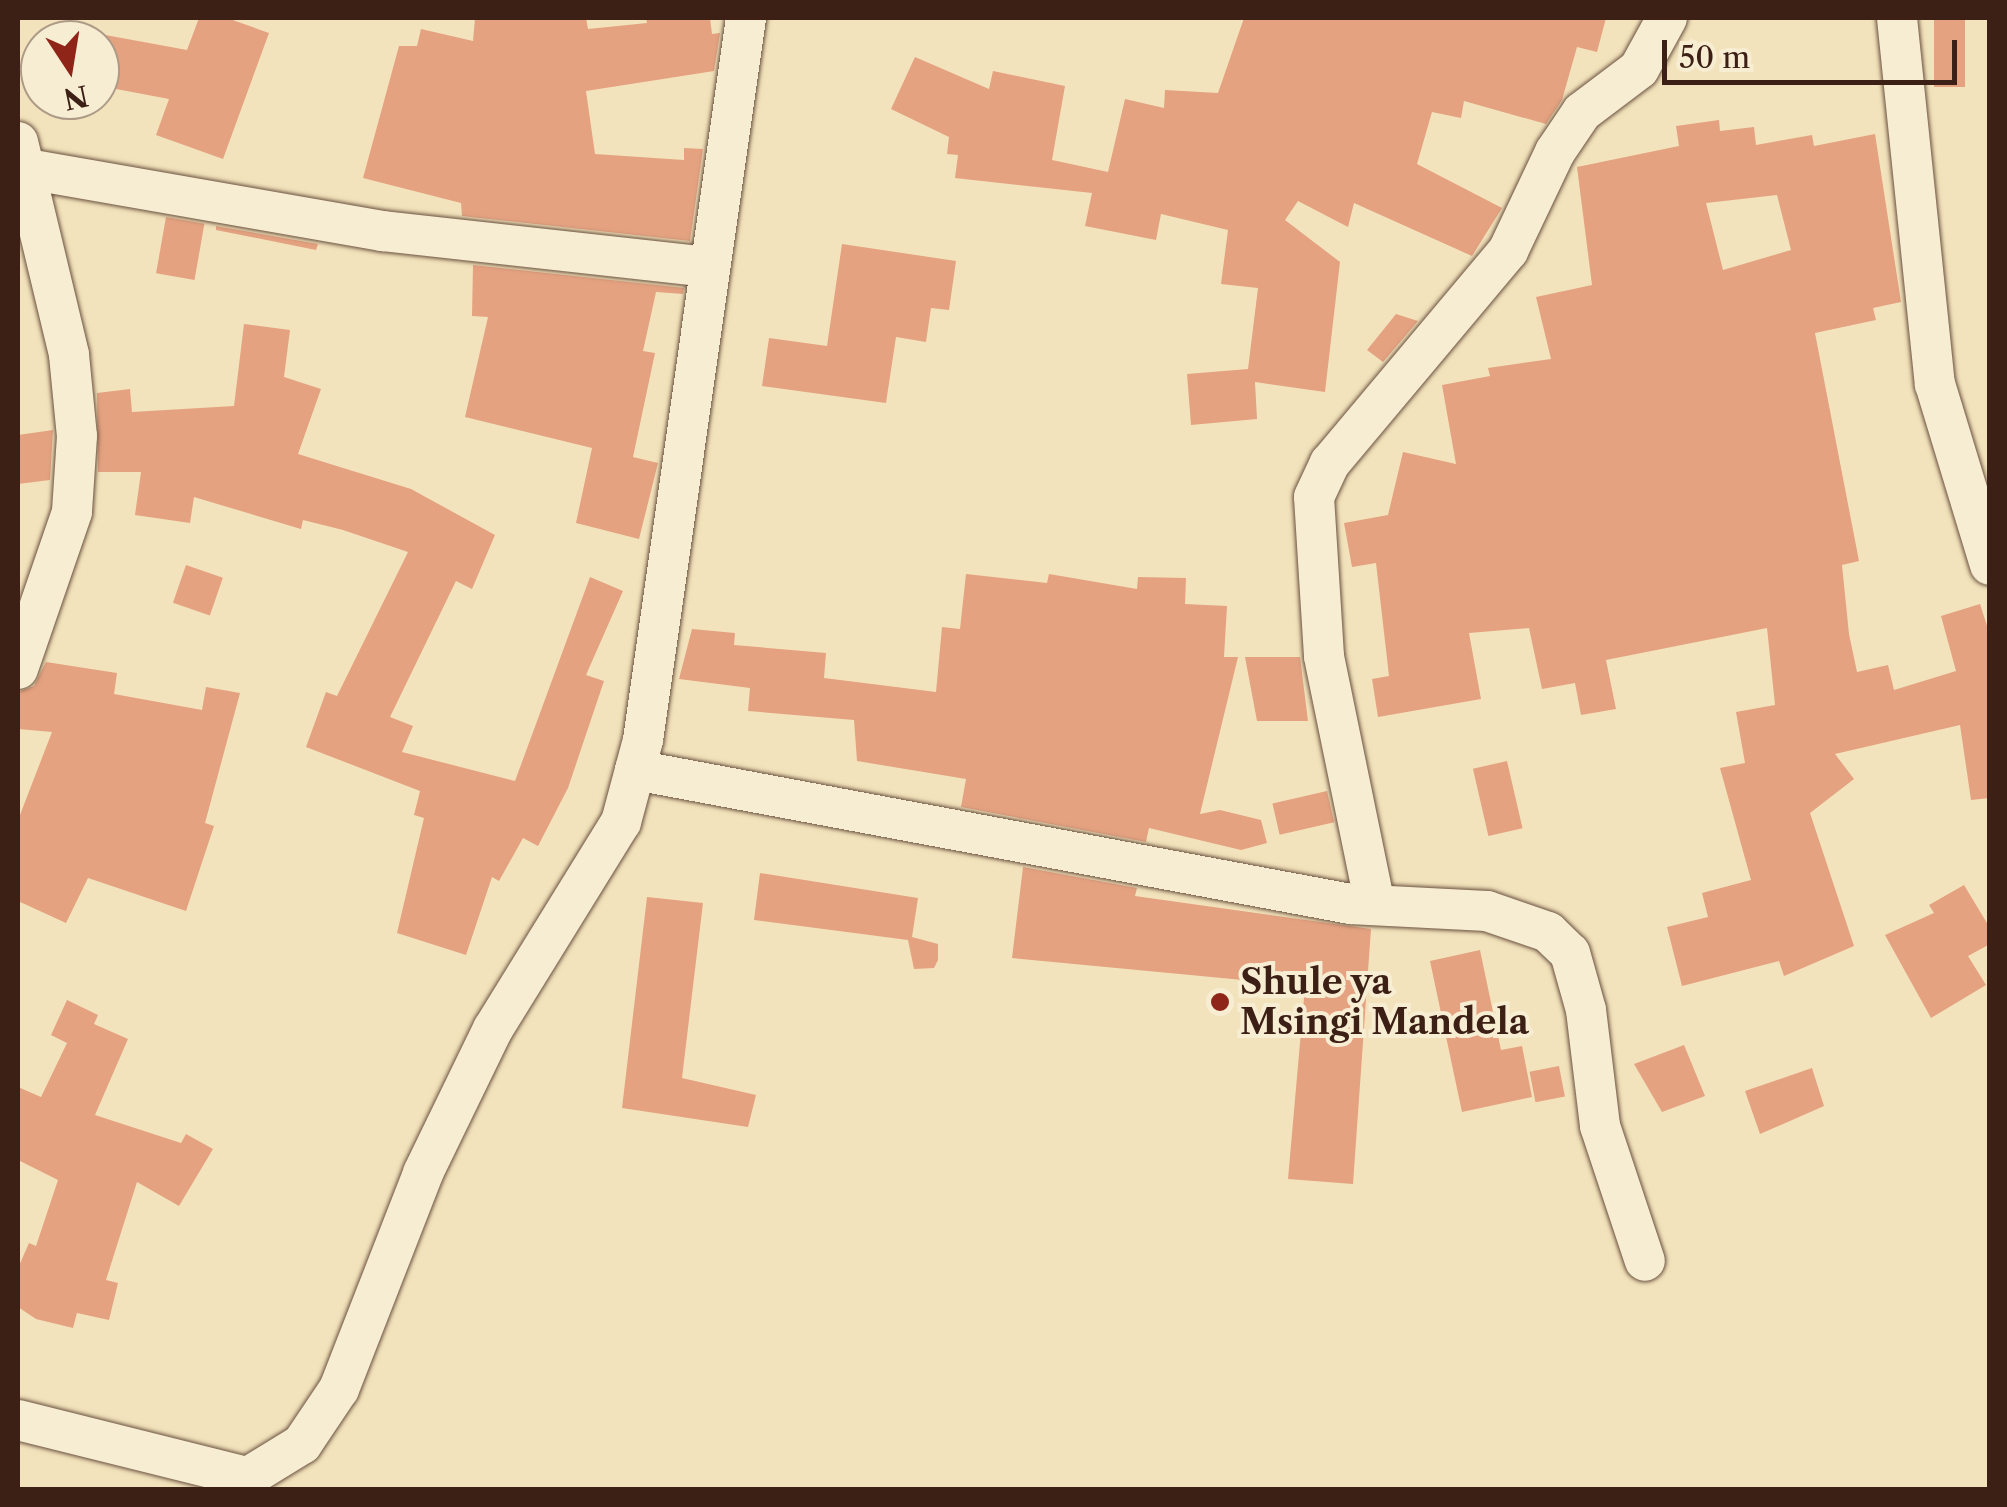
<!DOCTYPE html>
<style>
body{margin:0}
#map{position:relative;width:2007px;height:1507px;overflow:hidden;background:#f3e3bc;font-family:"Libre Caslon Text",serif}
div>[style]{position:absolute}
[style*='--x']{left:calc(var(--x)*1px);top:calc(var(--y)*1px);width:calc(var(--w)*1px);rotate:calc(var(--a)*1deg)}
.building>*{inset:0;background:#e4a281;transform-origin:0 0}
.roads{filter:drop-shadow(0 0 2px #6a513f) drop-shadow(0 0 2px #6a513f)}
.minor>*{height:40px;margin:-20px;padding:0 20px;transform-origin:20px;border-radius:20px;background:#f7edd3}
.dots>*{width:28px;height:28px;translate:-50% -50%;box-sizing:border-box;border:5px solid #f7edd3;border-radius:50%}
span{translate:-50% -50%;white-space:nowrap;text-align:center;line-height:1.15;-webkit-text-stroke:8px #f7edd3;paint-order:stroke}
.poi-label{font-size:35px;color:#3d2015;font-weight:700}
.left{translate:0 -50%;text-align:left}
.frame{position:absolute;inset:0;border:20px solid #3d2015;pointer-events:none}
.north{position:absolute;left:20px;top:20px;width:100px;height:100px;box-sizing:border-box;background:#f7edd3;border:2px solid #ad9b87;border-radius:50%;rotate:168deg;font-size:28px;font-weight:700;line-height:40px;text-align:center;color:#3d2015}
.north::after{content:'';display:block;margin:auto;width:35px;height:45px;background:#8f2418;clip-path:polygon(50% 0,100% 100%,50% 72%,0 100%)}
.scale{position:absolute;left:1662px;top:40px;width:295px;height:45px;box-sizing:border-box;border:5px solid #3d2015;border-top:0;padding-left:12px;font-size:30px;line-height:35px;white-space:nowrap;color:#3d2015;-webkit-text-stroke:8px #f7edd3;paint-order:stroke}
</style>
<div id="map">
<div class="building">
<i style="clip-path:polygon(199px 18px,227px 18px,269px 33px,223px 159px,156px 135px,169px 99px,100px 86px,100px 34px,187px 50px)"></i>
<i style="clip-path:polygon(475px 18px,586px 18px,588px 29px,647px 23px,646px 18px,710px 18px,712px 34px,720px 33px,714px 71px,586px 91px,595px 154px,684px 160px,684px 148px,703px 149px,690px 241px,462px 216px,461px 203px,363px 178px,399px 46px,417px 46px,421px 29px,473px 41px)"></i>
<i style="clip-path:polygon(1244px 18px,1606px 18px,1597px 52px,1577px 47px,1562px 100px,1546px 124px,1464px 101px,1461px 118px,1432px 112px,1417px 164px,1502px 208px,1472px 256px,1354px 203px,1348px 227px,1298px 201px,1285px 220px,1340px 262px,1325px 392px,1255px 382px,1257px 419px,1191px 425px,1187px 374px,1248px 369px,1258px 288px,1221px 284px,1228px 230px,1161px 214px,1156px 240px,1085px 226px,1092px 193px,955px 178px,958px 155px,947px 154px,949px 137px,891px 109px,915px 57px,989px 89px,993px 71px,1065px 86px,1052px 160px,1108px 172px,1125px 99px,1164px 108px,1165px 90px,1218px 93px)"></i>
<i style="left:1934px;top:18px;width:31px;height:69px"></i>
<i style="clip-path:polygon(evenodd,1719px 120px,1720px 131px,1754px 127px,1756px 145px,1812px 135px,1814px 146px,1875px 134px,1901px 302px,1873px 308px,1876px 320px,1815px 333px,1859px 561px,1842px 565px,1849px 634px,1857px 672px,1888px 665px,1894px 690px,1956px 671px,1941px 616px,1980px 604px,1990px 635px,1990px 798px,1971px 800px,1960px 725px,1835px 754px,1854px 779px,1810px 813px,1854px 946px,1784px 976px,1779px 961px,1682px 986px,1667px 927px,1708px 917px,1702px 893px,1751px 880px,1720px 768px,1745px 763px,1736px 712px,1775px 705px,1767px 628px,1606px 660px,1616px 709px,1581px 715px,1575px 683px,1542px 689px,1529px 628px,1469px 633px,1481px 699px,1378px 717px,1372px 679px,1389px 676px,1376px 563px,1352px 567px,1344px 523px,1388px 515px,1403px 452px,1456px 464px,1442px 385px,1490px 376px,1488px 368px,1551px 359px,1536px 297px,1592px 285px,1577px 167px,1679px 146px,1676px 126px,1719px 120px,1777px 195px,1791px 250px,1723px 270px,1706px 203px,1777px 195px)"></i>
<i style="left:166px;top:217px;width:39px;height:57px;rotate:10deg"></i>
<i style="clip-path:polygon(216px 226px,318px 244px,316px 250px,216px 230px)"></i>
<i style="clip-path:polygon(842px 244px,956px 261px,949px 310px,931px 308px,926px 342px,896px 337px,886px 403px,762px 386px,769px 338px,827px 346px)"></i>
<i style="clip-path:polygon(473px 265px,684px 288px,683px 294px,656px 292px,643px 351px,655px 353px,633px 457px,658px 463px,639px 539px,576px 523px,592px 448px,465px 417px,488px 317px,472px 316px)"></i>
<i style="clip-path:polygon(1396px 314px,1418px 321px,1383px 362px,1367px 350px)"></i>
<i style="clip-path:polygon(244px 324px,290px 330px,284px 377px,321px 389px,298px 454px,411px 489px,495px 535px,472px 589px,456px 581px,390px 717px,413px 726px,402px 752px,515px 781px,590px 577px,623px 591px,586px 675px,604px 681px,568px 788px,538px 846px,523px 838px,499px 881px,492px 877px,466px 955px,397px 933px,424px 818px,414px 815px,420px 791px,306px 747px,326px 692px,337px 696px,408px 552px,343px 530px,303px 520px,301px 529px,194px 497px,190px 523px,135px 515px,141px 472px,98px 472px,97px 393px,130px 389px,132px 412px,234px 406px)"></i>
<i style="clip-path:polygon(53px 430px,50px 480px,18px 484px,18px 435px)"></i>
<i style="left:186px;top:565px;width:39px;height:40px;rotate:19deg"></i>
<i style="clip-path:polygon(966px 574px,1047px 583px,1049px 574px,1137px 589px,1138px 577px,1186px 578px,1185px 604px,1227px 606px,1224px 657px,1238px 657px,1200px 814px,1220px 810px,1261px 820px,1267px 843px,1241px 850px,1149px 828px,1146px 842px,961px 807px,966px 779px,857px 761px,854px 720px,748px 711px,750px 688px,679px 679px,692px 629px,735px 633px,734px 645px,826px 653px,824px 678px,936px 692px,942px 627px,960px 629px)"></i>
<i style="clip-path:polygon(1245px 657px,1300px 657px,1308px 721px,1257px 721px)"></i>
<i style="clip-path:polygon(46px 662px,117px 673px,114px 694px,202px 710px,206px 687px,240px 693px,205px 823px,214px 826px,186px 911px,88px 878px,66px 923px,18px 901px,18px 820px,52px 732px,18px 729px,18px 692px,34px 686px)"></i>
<i style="left:1507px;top:761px;width:69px;height:35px;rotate:77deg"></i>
<i style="left:1327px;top:791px;width:32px;height:56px;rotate:77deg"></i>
<i style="clip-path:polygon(1023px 867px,1137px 888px,1135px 896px,1371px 929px,1353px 1184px,1288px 1179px,1305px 986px,1012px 958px)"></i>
<i style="clip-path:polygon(760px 873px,918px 898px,912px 937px,938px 944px,938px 960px,934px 968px,914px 969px,908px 940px,754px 920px)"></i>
<i style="clip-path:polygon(1964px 885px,1990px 928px,1990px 944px,1968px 956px,1986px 985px,1931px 1018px,1885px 935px,1934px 913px,1929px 905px)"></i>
<i style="clip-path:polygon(647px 897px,703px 903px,682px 1078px,756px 1095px,748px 1127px,622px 1108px)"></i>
<i style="clip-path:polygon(1480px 950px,1501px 1050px,1522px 1046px,1532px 1097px,1462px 1112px,1430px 961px)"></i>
<i style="clip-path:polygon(67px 1000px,98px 1015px,94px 1024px,128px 1039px,95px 1115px,181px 1143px,186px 1134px,213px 1149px,179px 1206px,137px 1182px,106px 1280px,118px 1283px,109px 1320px,77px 1313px,73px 1328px,36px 1319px,18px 1307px,18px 1268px,29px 1243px,36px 1246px,58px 1180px,18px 1160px,18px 1087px,41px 1097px,67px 1043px,51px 1035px)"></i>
<i style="clip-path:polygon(1684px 1045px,1705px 1096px,1662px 1112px,1634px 1064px)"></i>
<i style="left:1559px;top:1066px;width:31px;height:30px;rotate:79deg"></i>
<i style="clip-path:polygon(1812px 1068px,1824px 1106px,1760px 1134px,1745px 1091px)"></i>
</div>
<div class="roads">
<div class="minor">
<i style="--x:1897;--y:18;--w:368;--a:84.1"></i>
<i style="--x:1935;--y:384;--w:189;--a:73.1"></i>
<i style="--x:18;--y:142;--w:219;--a:76.5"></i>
<i style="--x:69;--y:355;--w:81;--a:84.4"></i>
<i style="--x:77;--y:436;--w:76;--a:93.8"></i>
<i style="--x:72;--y:512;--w:166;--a:109"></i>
<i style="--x:27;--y:169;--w:361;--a:9.9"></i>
<i style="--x:383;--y:231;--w:329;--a:6.3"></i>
<i style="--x:635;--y:770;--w:727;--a:10.61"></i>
<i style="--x:1350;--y:904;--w:137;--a:2.9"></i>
<i style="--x:1487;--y:911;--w:65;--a:19"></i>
<i style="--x:1548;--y:932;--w:30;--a:44"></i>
<i style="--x:1570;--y:953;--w:59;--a:74.3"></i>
<i style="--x:1586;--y:1010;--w:117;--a:83.1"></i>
<i style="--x:1600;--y:1126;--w:142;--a:71.6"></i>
<i style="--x:1375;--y:905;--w:254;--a:-101.6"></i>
<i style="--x:1324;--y:656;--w:159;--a:-93.6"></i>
<i style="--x:1314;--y:497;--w:38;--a:-65"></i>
<i style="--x:1330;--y:463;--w:277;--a:-50"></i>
<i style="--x:1508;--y:251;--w:110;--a:-64.6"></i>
<i style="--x:1555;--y:152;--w:48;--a:-56"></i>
<i style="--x:1582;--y:112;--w:71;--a:-37"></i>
<i style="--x:1639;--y:69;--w:58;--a:-61.2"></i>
<i style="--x:18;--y:1420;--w:232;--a:14"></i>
<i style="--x:227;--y:1490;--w:88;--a:-31.5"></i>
<i style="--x:302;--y:1444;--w:66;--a:-56.1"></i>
<i style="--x:339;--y:1389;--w:232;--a:-68.7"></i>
<i style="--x:423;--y:1173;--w:160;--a:-64.1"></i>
<i style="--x:493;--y:1029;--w:243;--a:-58.3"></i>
<i style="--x:621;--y:822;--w:85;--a:-75"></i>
<i style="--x:643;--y:740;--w:729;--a:-81.88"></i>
</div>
</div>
<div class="dots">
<i style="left:1220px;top:1002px;background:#8f2418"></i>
</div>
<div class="poi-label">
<span class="left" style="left:1240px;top:1002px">Shule ya<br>Msingi Mandela</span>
</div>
<div class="frame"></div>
<div class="north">N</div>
<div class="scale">50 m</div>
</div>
